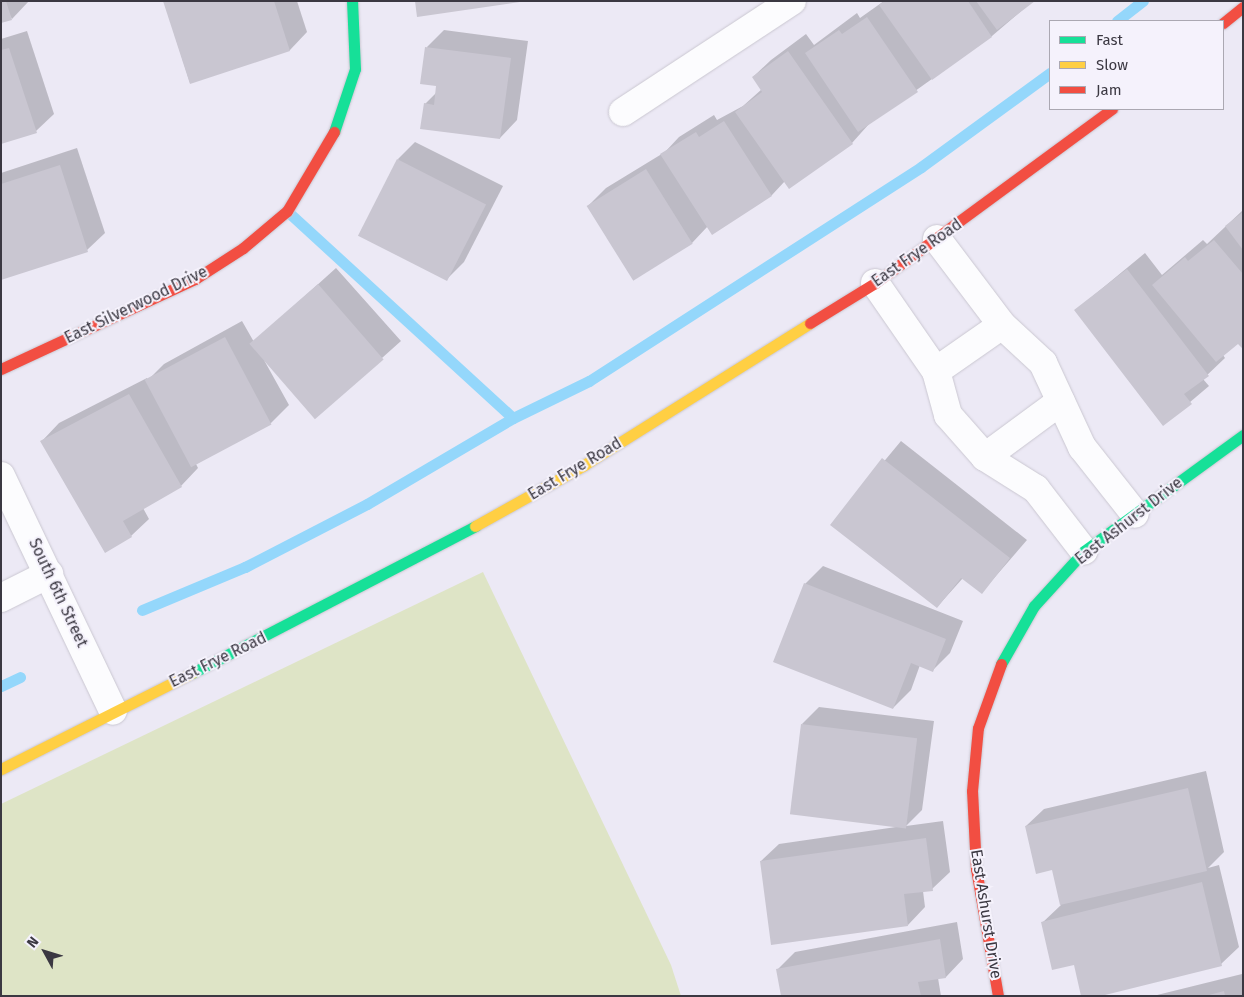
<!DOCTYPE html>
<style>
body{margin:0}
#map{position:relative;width:1244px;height:997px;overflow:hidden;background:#ece9f5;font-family:"Fira Sans",sans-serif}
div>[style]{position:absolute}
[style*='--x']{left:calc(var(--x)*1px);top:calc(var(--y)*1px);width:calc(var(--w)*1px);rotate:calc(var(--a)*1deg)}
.green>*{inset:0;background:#dee4c6}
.shadow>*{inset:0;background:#0003}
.stream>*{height:11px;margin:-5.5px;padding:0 5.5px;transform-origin:5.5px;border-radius:5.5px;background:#94d7fb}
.building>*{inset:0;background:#c9c6d1;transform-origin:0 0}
.roads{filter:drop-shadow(0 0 1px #cac7d1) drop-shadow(0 0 1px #cac7d1)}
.street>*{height:28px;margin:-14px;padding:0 14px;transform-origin:14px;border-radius:14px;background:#fcfcfe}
.fast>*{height:11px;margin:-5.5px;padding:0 5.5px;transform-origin:5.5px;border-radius:5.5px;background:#16e098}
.slow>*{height:11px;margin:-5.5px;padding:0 5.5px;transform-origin:5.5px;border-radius:5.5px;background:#ffcf43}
.jam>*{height:11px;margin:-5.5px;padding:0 5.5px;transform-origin:5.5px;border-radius:5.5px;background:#f24e42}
span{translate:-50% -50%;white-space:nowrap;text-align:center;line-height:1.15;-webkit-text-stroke:4px #f5f2fc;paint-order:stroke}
.street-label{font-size:16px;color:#3b3842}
.frame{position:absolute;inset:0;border:2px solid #3b3842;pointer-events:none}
.legend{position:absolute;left:1049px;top:20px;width:175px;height:90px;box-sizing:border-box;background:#f5f2fc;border:1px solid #aba8b2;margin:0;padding:6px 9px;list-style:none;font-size:15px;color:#3b3842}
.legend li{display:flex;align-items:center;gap:10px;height:25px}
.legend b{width:25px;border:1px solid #aba8b2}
.north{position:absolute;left:20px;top:927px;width:50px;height:50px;-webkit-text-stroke:4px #f5f2fc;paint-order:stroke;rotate:309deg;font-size:14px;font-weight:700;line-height:20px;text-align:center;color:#3b3842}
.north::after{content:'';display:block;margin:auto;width:18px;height:22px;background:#3b3842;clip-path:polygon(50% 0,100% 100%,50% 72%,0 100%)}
</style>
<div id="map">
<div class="green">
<i style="clip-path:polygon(483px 572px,671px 965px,681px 996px,1px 996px,1px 804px)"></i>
</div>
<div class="shadow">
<i style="clip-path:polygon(1px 1px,29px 1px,12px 19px)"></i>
<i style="clip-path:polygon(164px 1px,297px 1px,307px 32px,290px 50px,190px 83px)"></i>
<i style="clip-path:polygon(884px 1px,1033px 1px,992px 36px,869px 124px,852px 143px,789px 187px,785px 181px,772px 195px,713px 233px,708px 226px,692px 243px,633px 279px,588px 206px,606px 188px,665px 152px,679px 137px,714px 115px,717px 120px,743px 106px,762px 89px,753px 77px,771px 60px,806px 34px,814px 45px,857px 13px,860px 18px)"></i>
<i style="clip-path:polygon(444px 30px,528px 41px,517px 120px,500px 138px,425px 104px,437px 92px,438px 85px,427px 47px)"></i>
<i style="clip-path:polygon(27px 31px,54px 114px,36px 131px,1px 143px,1px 39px)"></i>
<i style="clip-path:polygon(415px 142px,503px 186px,464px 262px,446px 280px,398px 159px)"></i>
<i style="clip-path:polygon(77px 148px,105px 233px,87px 250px,1px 279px,1px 173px)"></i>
<i style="clip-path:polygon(1243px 210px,1243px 347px,1238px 342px,1223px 355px,1225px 358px,1203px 379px,1209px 386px,1163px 425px,1076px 310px,1145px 253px,1162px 275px,1203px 240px,1207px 244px)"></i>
<i style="clip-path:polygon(336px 268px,401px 341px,316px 417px,264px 360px,289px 405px,271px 423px,196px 464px,198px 468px,181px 486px,143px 508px,149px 519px,131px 536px,42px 441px,59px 423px,147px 378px,148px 380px,164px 364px,242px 321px,254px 342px)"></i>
<i style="clip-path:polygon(901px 441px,1027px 540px,982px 592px,963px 578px,937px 607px,832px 524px)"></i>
<i style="clip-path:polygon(823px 566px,963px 621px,950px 653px,933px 670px,920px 665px,911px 690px,893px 708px,805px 584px)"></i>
<i style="clip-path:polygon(819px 707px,934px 721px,922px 810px,906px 826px,943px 821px,950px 872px,932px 889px,923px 891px,925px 907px,908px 925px,761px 861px,779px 844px,896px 827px,802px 724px)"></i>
<i style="clip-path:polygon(1206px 771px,1224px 852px,1208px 868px,1219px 865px,1239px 947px,1221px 964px,1075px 963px,1042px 923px,1061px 905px,1053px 869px,1026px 826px,1044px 809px)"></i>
<i style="clip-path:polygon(957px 922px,963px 959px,946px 977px,938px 978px,941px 996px,783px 996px,778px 969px,795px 952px)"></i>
<i style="clip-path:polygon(1242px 974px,1243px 996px,1153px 996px)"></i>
</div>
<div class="stream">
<i style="--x:1117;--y:21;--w:33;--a:-38"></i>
<i style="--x:287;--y:211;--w:306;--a:42.5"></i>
<i style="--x:142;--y:610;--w:112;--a:-22.7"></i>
<i style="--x:245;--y:567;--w:137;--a:-27.3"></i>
<i style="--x:367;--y:504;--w:169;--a:-30.5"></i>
<i style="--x:513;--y:418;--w:85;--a:-26"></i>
<i style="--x:589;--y:381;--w:395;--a:-32.8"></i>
<i style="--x:921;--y:167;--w:160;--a:-36.1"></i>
<i style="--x:1;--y:686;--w:21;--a:-25"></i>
</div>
<div class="building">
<i style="clip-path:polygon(1px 1px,6px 1px,12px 20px,1px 23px)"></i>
<i style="clip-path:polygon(163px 1px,274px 1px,290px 51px,190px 84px)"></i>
<i style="clip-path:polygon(415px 1px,520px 1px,520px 2px,417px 17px)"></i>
<i style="clip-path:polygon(884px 1px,968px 1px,992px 37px,932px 80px,879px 5px)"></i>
<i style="clip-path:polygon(976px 1px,1035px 1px,997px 30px)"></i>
<i style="clip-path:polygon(867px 17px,918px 92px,858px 132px,805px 53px,839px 30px,842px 34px)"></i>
<i style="clip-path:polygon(425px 47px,511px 58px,500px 139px,420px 129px,424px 103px,434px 105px,436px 86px,420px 84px)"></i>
<i style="clip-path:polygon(9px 48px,37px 133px,1px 144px,1px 50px)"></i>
<i style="clip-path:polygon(788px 51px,853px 144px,789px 189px,735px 112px,762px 92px,752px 77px)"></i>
<i style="clip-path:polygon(724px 121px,772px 196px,712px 235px,660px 154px,696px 132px,699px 137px)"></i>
<i style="left:397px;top:159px;width:100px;height:86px;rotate:27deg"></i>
<i style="clip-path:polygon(60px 165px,88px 252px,1px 280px,1px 184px)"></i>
<i style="left:646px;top:169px;width:88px;height:70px;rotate:58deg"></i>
<i style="clip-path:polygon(1243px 212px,1243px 250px,1225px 226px)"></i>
<i style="clip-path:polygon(1214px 240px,1243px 274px,1243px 349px,1238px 344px,1216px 362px,1152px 285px,1185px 257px,1188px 261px)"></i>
<i style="clip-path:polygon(1127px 269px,1209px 376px,1184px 394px,1192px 404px,1163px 426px,1074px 310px)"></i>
<i style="left:318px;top:284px;width:100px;height:91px;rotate:49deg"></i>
<i style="left:225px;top:337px;width:99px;height:91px;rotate:62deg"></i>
<i style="clip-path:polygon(129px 394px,182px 487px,123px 521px,132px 537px,105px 553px,40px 441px)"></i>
<i style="clip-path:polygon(882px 458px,1010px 558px,982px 594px,961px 578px,937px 608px,830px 525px)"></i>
<i style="clip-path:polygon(804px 583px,946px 639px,933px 672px,911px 663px,893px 709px,773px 662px)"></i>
<i style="left:801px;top:724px;width:117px;height:91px;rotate:7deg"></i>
<i style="clip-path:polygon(1188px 788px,1207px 871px,1060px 905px,1052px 870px,1036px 874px,1025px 826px)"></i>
<i style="clip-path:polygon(926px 838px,933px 891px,904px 894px,908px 926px,771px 945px,760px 861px)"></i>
<i style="clip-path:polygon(1202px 882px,1222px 966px,1101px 996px,1081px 996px,1074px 965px,1052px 970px,1041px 922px)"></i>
<i style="clip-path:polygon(940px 939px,946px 978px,918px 982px,921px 996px,781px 996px,776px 969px)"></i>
<i style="clip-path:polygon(1224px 991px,1225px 996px,1209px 996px,1209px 995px)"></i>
</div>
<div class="roads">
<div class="street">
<i style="--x:623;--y:112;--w:202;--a:-33.3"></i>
<i style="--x:937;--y:239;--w:108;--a:52.9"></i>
<i style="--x:1002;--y:325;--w:56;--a:42.8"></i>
<i style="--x:1043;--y:363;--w:93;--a:65.1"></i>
<i style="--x:1082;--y:447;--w:85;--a:51.7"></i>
<i style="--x:875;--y:283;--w:107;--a:55.3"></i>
<i style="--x:936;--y:371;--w:46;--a:74.7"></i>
<i style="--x:948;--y:415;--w:56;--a:48.6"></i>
<i style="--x:985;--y:457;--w:60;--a:32.1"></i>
<i style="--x:1036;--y:489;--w:78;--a:52.3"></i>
<i style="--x:936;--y:371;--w:80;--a:-34.9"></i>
<i style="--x:985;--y:457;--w:94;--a:-36.4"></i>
<i style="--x:1;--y:476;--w:260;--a:64.5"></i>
<i style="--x:1;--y:598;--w:54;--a:-26.6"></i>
</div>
<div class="fast">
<i style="--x:334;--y:132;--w:66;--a:-71.6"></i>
<i style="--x:355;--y:69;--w:68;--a:-92.5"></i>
<i style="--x:1001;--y:664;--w:67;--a:-60.4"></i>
<i style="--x:1034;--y:606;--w:74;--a:-47.7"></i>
<i style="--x:1084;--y:551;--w:197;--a:-36.1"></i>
<i style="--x:192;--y:673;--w:319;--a:-27.4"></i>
</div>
<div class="slow">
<i style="--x:475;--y:526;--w:125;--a:-29.2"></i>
<i style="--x:584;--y:465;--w:267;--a:-32.1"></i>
<i style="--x:1;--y:769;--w:214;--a:-26.7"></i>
</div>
<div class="jam">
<i style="--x:1223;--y:23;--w:26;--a:-39"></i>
<i style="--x:810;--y:323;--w:76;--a:-31.6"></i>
<i style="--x:875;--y:283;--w:294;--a:-36.3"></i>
<i style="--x:1;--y:369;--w:214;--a:-24.9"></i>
<i style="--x:195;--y:279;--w:57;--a:-32.9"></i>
<i style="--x:243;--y:248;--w:57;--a:-40.1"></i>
<i style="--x:287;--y:211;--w:92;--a:-59.3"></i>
<i style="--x:998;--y:996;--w:129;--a:-99.8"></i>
<i style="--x:976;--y:869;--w:78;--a:-92.9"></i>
<i style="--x:972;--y:791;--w:63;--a:-84.6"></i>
<i style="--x:978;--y:728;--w:68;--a:-70.2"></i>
</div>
</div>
<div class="street-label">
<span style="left:917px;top:253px;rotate:-35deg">East Frye Road</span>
<span style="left:136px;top:305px;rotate:-26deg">East Silverwood Drive</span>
<span style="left:575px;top:469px;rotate:-31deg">East Frye Road</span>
<span style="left:1129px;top:521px;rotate:-38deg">East Ashurst Drive</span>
<span style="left:58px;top:593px;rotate:65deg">South 6th Street</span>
<span style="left:218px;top:660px;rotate:-26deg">East Frye Road</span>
<span style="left:986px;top:914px;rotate:81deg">East Ashurst Drive</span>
</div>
<div class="frame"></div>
<ul class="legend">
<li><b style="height:6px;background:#16e098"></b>Fast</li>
<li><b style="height:6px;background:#ffcf43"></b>Slow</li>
<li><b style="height:6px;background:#f24e42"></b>Jam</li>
</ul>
<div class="north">N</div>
</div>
